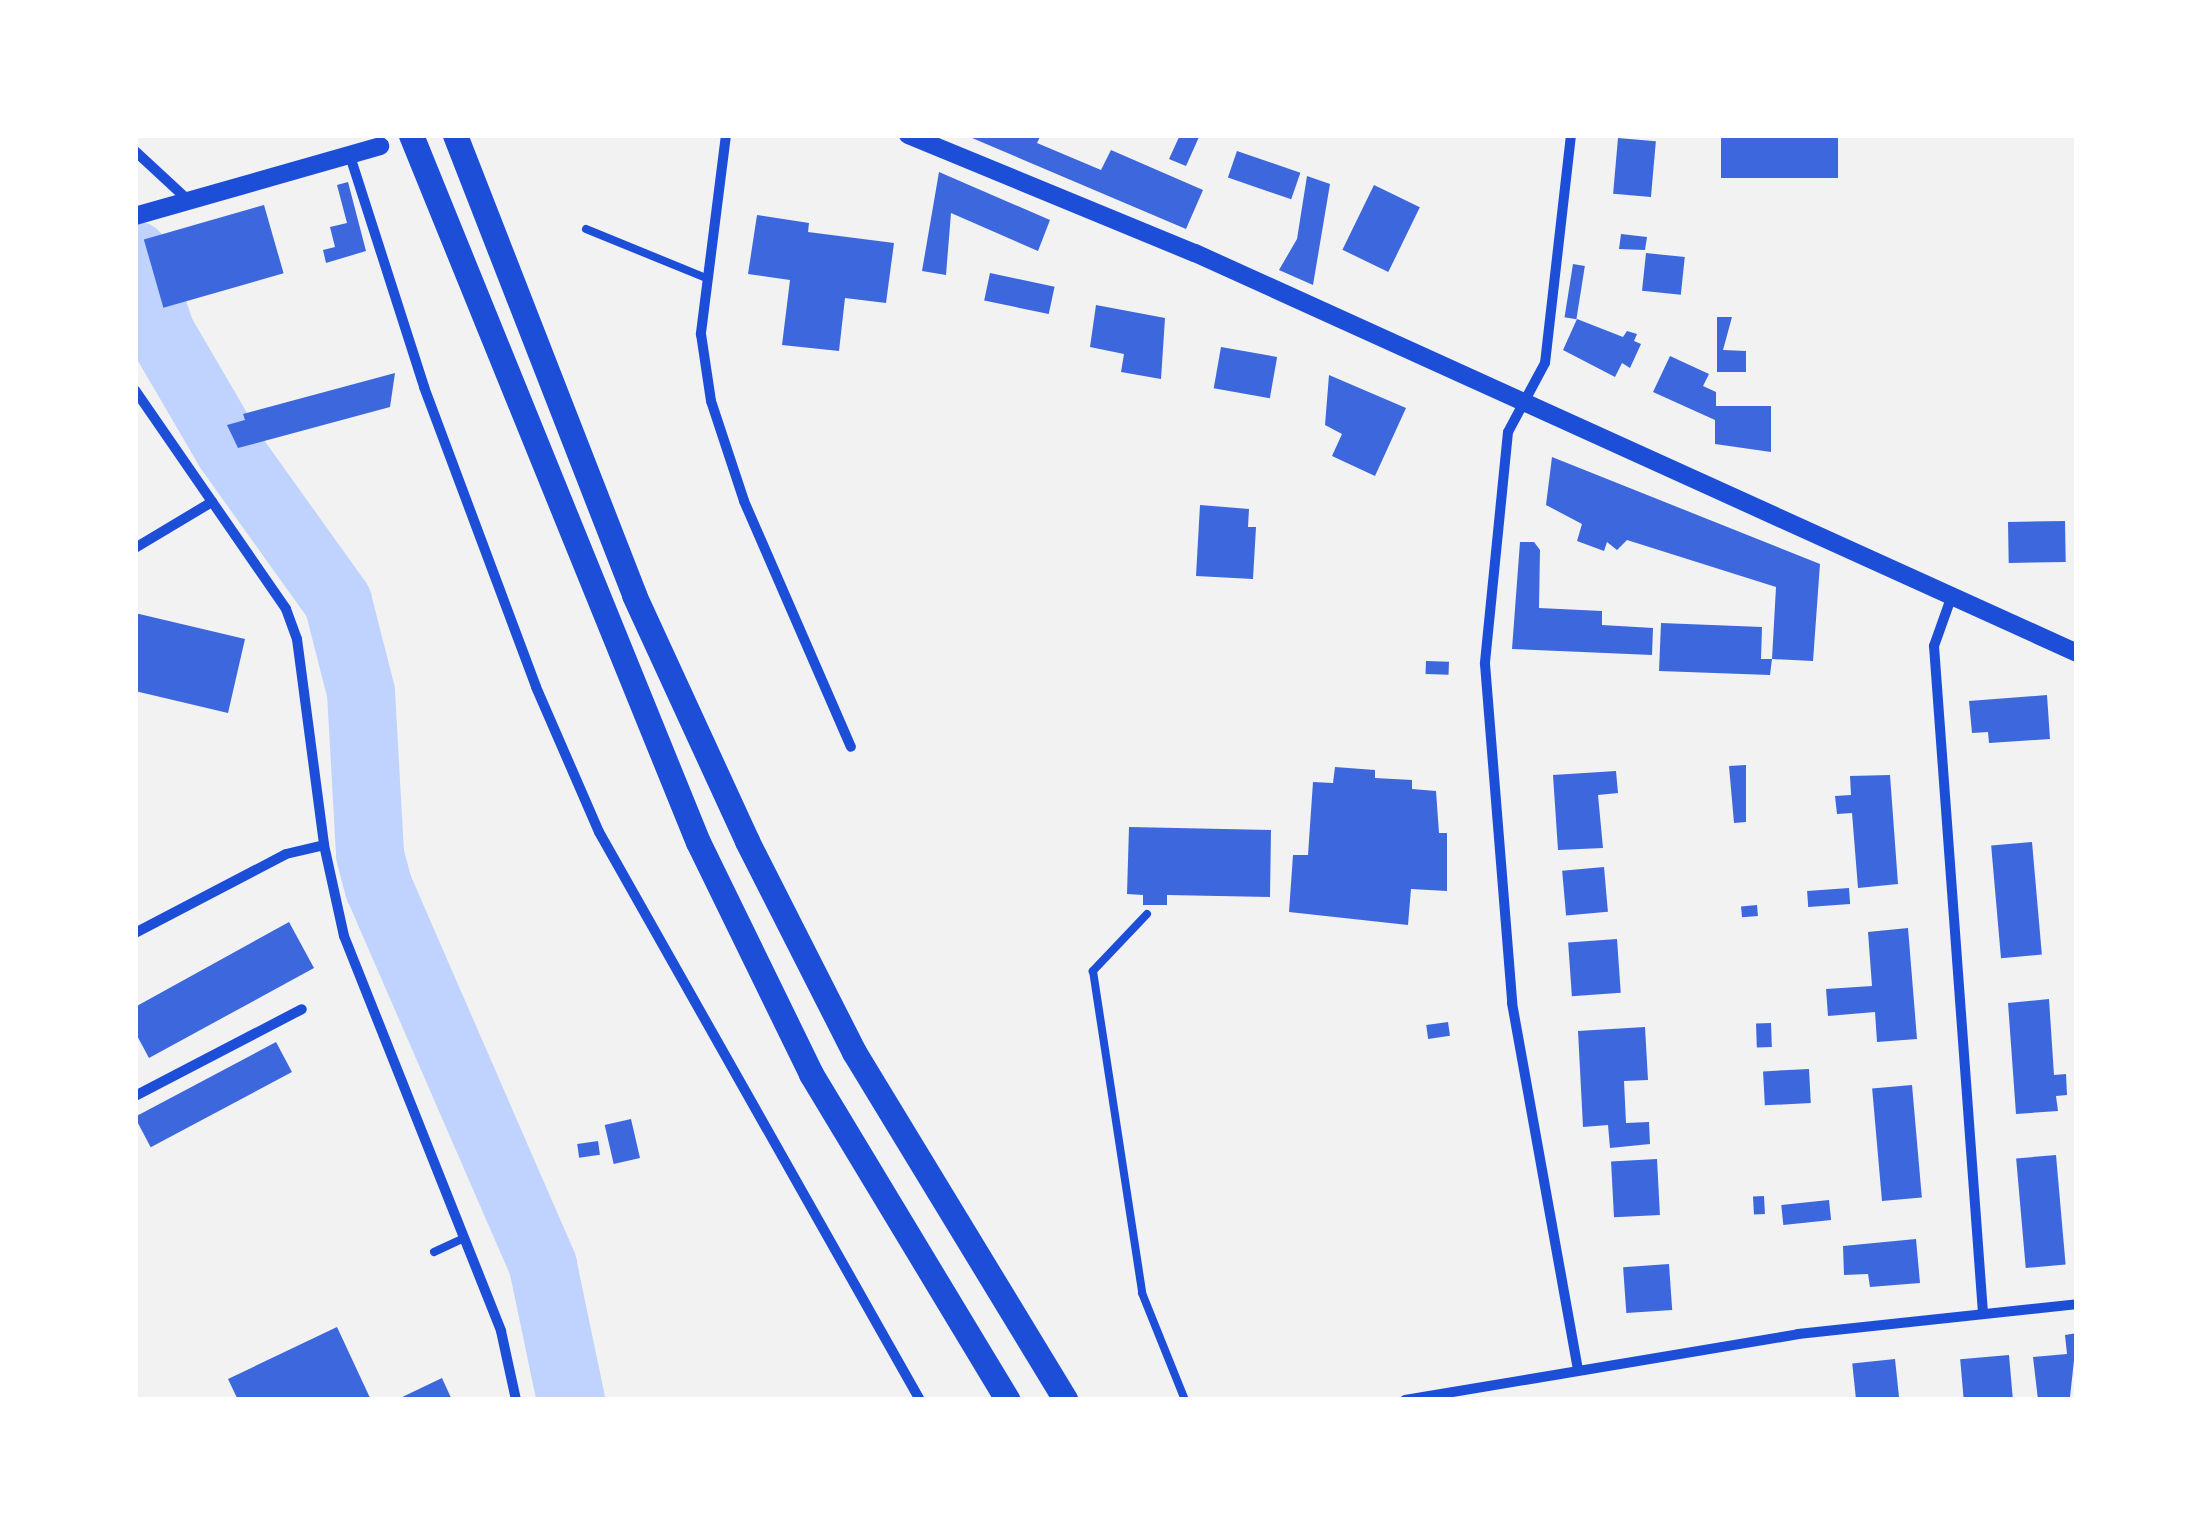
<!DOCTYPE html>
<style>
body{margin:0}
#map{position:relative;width:2212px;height:1535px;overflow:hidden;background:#f2f2f2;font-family:"Open Sans",sans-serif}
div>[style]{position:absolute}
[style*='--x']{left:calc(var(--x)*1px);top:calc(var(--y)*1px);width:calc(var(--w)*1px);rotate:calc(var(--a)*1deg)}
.river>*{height:68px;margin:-34px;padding:0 34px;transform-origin:34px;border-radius:34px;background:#bfd3fe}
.building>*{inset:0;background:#3d67dc;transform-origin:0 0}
.service>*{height:8px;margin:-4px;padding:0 4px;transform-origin:4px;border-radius:4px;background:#1d4ed8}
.minor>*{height:10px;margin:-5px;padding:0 5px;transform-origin:5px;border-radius:5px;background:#1d4ed8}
.tertiary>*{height:18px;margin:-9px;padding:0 9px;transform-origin:9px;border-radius:9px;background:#1d4ed8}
.primary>*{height:25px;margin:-12.5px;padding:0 12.5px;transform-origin:12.5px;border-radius:12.5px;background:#1d4ed8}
span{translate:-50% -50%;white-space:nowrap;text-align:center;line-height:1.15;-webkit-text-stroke:10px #fff;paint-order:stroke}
.frame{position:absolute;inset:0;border:138px solid #fff;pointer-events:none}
</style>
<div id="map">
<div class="river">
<i style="--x:135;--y:255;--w:82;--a:71.6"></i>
<i style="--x:161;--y:333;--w:137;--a:59.7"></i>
<i style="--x:230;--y:451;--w:186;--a:54.4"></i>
<i style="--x:338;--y:602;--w:93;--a:75.7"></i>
<i style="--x:361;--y:692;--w:163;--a:86.8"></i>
<i style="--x:370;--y:855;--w:34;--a:75"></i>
<i style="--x:379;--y:888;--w:412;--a:66.5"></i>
<i style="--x:543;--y:1266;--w:137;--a:78.2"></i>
</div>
<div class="building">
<i style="clip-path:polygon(965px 135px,1041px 135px,1037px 143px,1101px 170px,1111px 150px,1203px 190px,1186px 229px)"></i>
<i style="clip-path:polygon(1180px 135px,1199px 137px,1186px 166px,1169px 159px)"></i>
<i style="left:1721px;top:135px;width:117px;height:43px"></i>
<i style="left:1618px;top:138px;width:38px;height:56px;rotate:5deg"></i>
<i style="left:1237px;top:151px;width:67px;height:28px;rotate:19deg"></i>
<i style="clip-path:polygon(939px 172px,1050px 220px,1038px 251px,951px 213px,946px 275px,922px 271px)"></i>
<i style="clip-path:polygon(1307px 176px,1330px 184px,1313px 285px,1279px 270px,1297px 239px)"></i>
<i style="clip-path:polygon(348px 182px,366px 251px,326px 263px,323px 250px,335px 247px,330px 227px,347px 223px,337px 185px)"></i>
<i style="left:1374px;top:185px;width:51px;height:72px;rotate:26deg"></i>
<i style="left:264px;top:205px;width:71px;height:125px;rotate:74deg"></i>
<i style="clip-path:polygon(757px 215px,809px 223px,808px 232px,894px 243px,886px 303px,845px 298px,839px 351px,782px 345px,790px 280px,748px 274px)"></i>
<i style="clip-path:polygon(1621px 234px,1647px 237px,1645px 250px,1619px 249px)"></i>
<i style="left:1646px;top:253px;width:39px;height:38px;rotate:6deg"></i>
<i style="left:1573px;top:264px;width:12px;height:54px;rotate:9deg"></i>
<i style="left:990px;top:273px;width:66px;height:28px;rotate:12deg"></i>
<i style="clip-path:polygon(1096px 305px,1165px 318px,1161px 379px,1121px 372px,1124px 354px,1090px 347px)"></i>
<i style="clip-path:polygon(1717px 317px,1732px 317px,1723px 350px,1746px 351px,1746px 372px,1717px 372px)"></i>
<i style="clip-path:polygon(1577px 319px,1623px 337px,1627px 331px,1637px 334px,1634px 341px,1641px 344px,1630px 368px,1622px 363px,1615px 377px,1563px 350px)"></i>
<i style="left:1221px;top:347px;width:57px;height:42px;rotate:10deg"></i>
<i style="clip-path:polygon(1670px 356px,1709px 374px,1703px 386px,1716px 392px,1716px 406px,1771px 406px,1771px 452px,1715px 444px,1715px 420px,1653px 392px)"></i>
<i style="clip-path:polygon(395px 373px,390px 407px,238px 448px,227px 425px,245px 420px,243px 414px)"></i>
<i style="clip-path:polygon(1329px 375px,1406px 408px,1375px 476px,1332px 456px,1342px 434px,1325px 425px)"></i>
<i style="clip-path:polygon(1552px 457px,1820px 564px,1813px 661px,1772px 659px,1776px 587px,1627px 540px,1617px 550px,1607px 542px,1604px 551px,1577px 541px,1582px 524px,1546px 505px)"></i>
<i style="clip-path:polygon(1200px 505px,1249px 509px,1248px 527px,1256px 527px,1253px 579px,1196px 576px)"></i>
<i style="left:2065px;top:521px;width:41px;height:57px;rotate:89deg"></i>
<i style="clip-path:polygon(1520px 542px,1534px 542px,1540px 550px,1539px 608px,1602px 611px,1602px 625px,1653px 628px,1652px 655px,1512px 649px)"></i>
<i style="clip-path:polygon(135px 613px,245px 639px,228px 713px,135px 691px)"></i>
<i style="clip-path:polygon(1661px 623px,1762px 627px,1761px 659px,1772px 659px,1770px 675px,1659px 671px)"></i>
<i style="left:1426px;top:661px;width:23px;height:13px;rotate:2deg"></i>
<i style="clip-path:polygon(2047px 695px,2050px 739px,1989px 743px,1988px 732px,1972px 733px,1969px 701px)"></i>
<i style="clip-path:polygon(1746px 765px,1746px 822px,1734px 823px,1729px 766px)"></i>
<i style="clip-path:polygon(1335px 767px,1375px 770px,1375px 778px,1412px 780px,1412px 789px,1436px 791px,1439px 833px,1447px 833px,1447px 891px,1411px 889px,1408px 925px,1289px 912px,1293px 855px,1308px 855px,1313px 782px,1333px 783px)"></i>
<i style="clip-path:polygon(1616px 771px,1618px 793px,1598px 795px,1603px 848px,1558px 850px,1553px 775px)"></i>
<i style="clip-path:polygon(1890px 775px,1898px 884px,1858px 888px,1852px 813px,1837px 814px,1835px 796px,1851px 795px,1850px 776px)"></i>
<i style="clip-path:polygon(1129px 827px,1271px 830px,1270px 897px,1167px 895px,1167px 905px,1143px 905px,1143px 895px,1127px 894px)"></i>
<i style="left:2032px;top:842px;width:113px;height:41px;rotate:85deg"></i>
<i style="left:1604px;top:867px;width:45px;height:42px;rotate:85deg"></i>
<i style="left:1849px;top:888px;width:16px;height:42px;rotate:86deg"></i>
<i style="left:1757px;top:905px;width:11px;height:16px;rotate:85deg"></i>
<i style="clip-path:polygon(289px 922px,314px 968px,149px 1058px,135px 1032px,135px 1007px)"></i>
<i style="clip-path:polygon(1908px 928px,1917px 1039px,1877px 1042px,1875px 1012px,1828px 1016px,1826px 989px,1872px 986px,1868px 932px)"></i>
<i style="left:1617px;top:939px;width:54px;height:49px;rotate:86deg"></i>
<i style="clip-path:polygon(2049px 999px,2054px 1075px,2066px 1074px,2067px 1095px,2056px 1096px,2058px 1111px,2016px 1114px,2008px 1003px)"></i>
<i style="left:1448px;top:1022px;width:14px;height:22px;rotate:82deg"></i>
<i style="left:1771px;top:1023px;width:24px;height:15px;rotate:88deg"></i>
<i style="clip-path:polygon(1645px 1027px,1648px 1080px,1624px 1081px,1626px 1123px,1649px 1122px,1650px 1144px,1610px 1148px,1608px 1125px,1583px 1127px,1578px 1031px)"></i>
<i style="left:276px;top:1042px;width:34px;height:160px;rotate:62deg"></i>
<i style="left:1809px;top:1069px;width:34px;height:46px;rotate:87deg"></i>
<i style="left:1912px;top:1085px;width:113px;height:40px;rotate:85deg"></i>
<i style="left:631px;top:1119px;width:40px;height:27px;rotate:77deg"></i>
<i style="left:598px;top:1141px;width:14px;height:21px;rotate:82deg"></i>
<i style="left:2056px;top:1155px;width:110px;height:40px;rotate:85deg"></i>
<i style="left:1657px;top:1159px;width:56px;height:46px;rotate:87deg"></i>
<i style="left:1764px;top:1196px;width:18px;height:11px;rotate:87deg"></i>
<i style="left:1829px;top:1200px;width:20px;height:48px;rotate:84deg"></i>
<i style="clip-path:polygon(1916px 1239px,1920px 1283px,1870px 1287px,1868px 1274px,1844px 1275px,1843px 1246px)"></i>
<i style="left:1669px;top:1264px;width:46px;height:46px;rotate:86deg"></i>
<i style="clip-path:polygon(337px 1327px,371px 1400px,238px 1400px,228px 1379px)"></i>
<i style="clip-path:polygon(2077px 1333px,2070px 1397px,2038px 1400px,2033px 1357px,2067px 1354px,2065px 1335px)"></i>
<i style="left:2009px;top:1355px;width:44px;height:49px;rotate:85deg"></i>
<i style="left:1895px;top:1359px;width:41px;height:43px;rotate:84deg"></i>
<i style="clip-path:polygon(442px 1378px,452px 1400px,396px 1400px)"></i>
</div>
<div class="service">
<i style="--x:586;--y:229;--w:130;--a:22.2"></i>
<i style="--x:1147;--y:914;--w:79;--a:133.5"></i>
<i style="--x:1093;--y:971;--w:326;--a:81.3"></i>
<i style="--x:1142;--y:1293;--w:115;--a:68.1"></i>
<i style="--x:434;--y:1252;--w:33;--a:-25"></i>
</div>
<div class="minor">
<i style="--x:726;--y:135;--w:201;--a:97.2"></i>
<i style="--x:701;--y:334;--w:68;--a:81.5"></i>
<i style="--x:711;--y:401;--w:105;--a:71.7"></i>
<i style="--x:744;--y:501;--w:268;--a:66.5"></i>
<i style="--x:1571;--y:135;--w:229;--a:96.5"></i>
<i style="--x:1545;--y:363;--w:78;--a:118.2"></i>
<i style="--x:1508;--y:432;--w:233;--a:95.7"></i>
<i style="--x:1485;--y:664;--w:340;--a:85.4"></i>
<i style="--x:1512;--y:1003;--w:372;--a:79.8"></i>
<i style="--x:135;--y:151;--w:74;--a:42.8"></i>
<i style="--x:350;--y:156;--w:243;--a:72.2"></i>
<i style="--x:424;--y:387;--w:320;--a:69.5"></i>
<i style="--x:536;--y:687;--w:158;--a:66.5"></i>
<i style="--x:599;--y:832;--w:652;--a:60.53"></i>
<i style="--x:135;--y:390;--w:266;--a:55.4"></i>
<i style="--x:286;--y:609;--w:32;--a:70"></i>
<i style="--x:297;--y:639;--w:208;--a:82.5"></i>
<i style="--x:324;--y:845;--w:93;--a:77.6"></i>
<i style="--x:344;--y:936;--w:425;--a:68.3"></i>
<i style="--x:501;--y:1331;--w:71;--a:77.7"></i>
<i style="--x:135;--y:548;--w:90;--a:-30.9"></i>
<i style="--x:1950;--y:601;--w:48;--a:109.6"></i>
<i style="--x:1934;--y:646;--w:669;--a:85.8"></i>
<i style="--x:135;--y:933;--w:170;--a:-27.6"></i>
<i style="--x:286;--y:854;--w:39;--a:-13"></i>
<i style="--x:135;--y:1096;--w:188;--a:-27.5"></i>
<i style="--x:1405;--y:1400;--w:399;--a:-9.5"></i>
<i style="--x:1798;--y:1334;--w:281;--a:-6.1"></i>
</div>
<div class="tertiary">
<i style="--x:908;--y:135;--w:310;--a:22.4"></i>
<i style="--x:1195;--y:253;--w:968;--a:24.39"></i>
<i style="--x:135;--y:216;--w:255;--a:-15.9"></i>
</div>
<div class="primary">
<i style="--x:411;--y:135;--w:763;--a:67.91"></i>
<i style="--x:698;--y:842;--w:258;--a:64"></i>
<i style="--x:811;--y:1074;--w:381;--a:58.9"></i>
<i style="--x:455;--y:135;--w:494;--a:68.7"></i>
<i style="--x:634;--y:595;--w:271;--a:65.3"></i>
<i style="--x:747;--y:841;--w:237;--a:63.1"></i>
<i style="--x:854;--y:1052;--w:407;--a:58.7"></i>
</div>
<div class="frame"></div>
</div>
